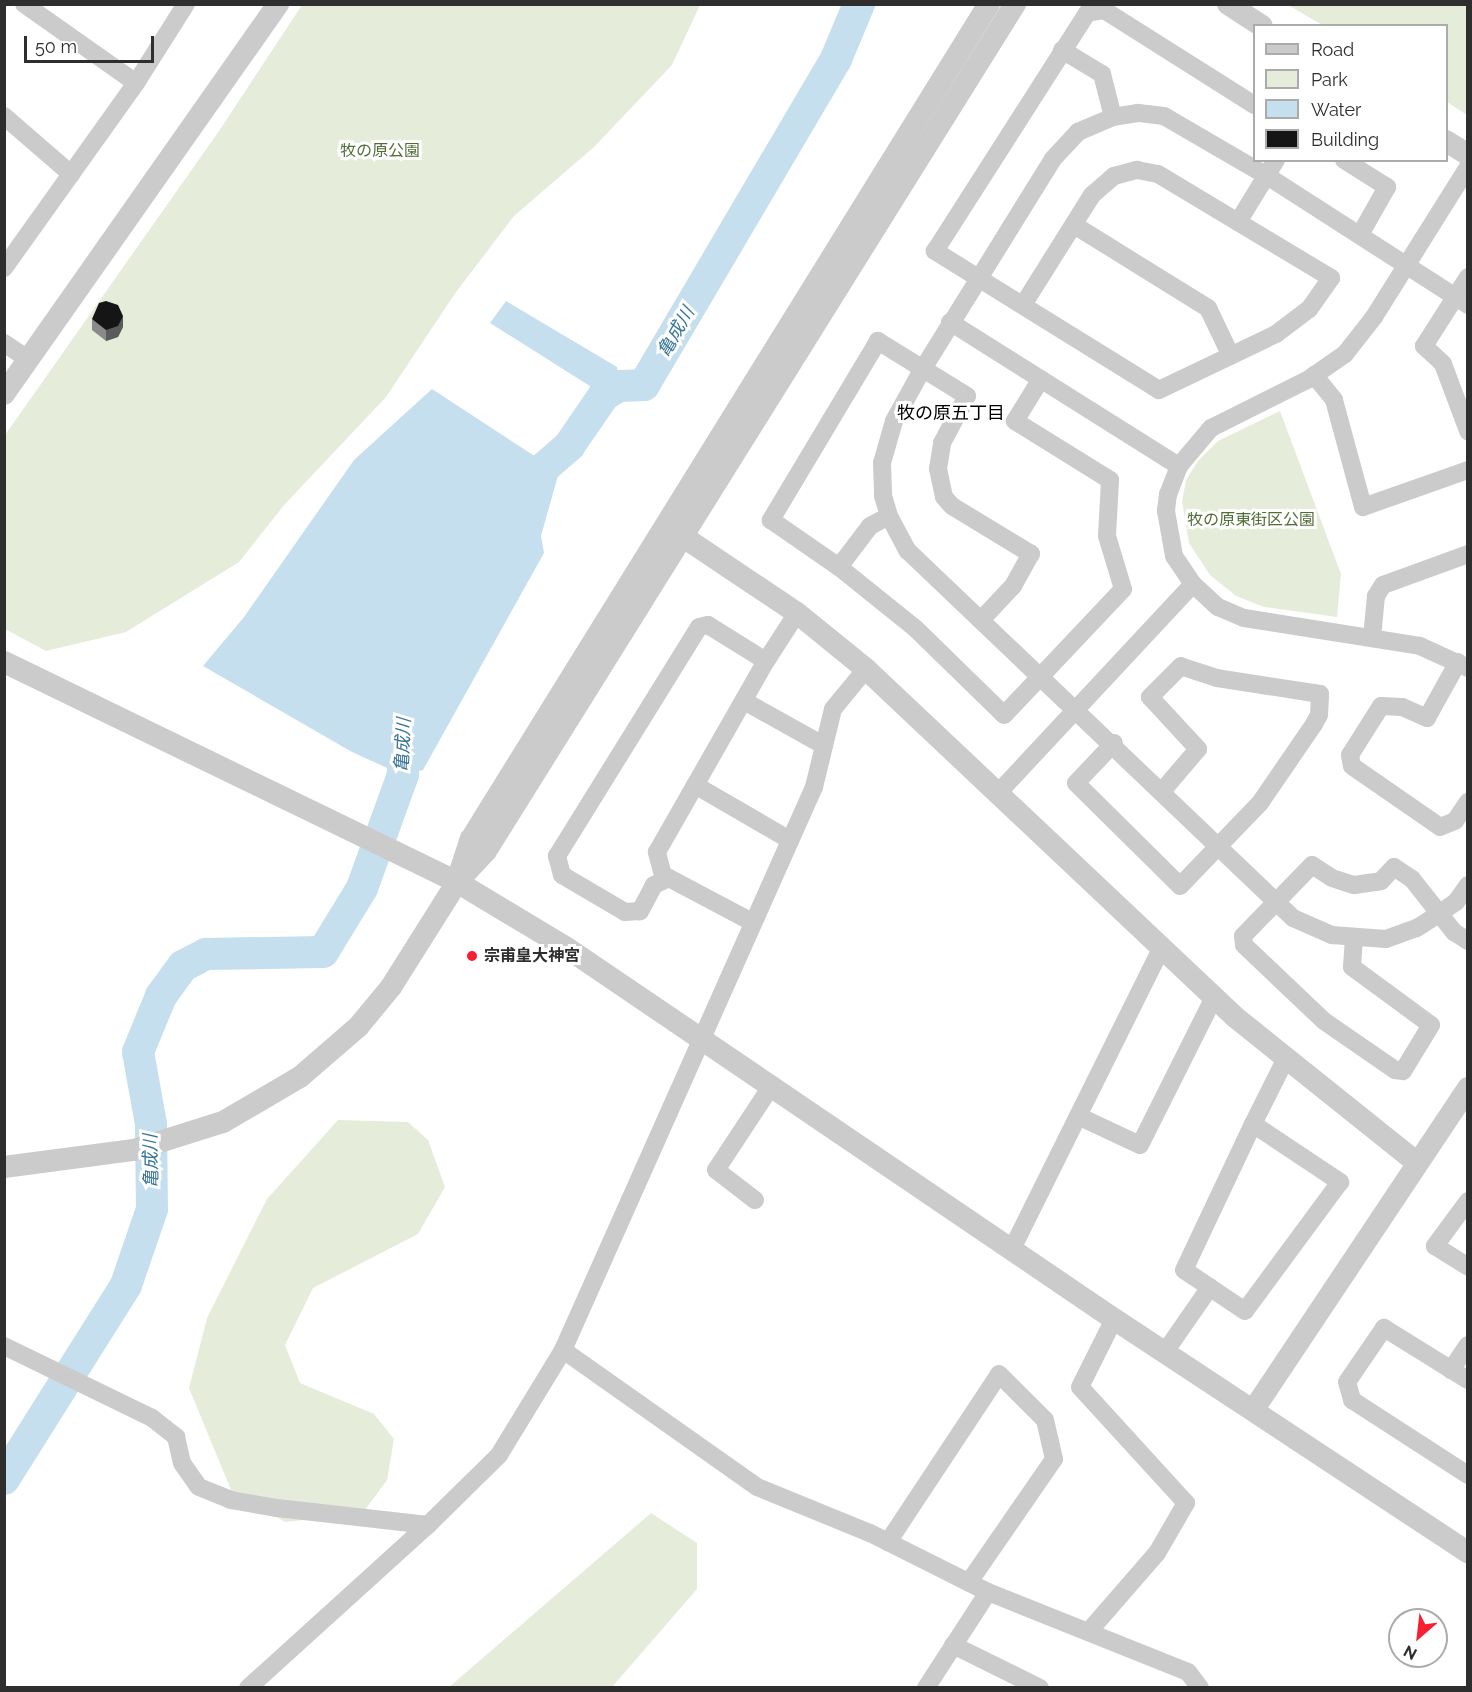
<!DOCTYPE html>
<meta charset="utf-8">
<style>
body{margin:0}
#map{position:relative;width:1472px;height:1692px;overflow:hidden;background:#fff;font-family:Raleway,"Noto Sans JP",sans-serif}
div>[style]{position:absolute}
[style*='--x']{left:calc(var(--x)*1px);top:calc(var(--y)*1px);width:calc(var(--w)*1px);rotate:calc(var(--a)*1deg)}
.green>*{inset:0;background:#e5edda}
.water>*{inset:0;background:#c5dfef}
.river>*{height:32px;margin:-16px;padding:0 16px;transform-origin:16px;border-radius:16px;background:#c5dfef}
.minor>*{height:18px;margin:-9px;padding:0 9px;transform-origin:9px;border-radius:9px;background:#cbcbcb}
.tertiary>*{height:22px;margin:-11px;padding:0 11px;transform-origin:11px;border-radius:11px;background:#cbcbcb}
.wall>*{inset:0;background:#8a8a8a}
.shaded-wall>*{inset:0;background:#5b5b5b}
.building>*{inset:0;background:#151515}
.dots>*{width:16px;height:16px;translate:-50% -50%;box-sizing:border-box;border:3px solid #fff;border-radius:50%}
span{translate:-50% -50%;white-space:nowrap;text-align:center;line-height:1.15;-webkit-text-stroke:6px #fff;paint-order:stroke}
.park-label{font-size:16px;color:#526e37}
.poi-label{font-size:16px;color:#2e2e2e;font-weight:700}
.left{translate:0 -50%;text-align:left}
.water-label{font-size:18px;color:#347499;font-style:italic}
.neighbourhood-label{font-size:18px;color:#000}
.frame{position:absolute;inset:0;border:6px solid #2e2e2e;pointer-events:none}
.legend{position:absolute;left:1253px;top:24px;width:195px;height:138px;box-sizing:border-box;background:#fff;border:2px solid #ababab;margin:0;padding:8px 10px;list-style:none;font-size:18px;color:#2e2e2e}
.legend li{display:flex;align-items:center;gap:12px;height:30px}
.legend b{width:30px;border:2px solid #ababab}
.north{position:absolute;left:1388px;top:1608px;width:60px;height:60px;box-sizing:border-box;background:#fff;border:2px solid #ababab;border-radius:50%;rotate:208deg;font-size:16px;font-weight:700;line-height:24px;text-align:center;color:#2e2e2e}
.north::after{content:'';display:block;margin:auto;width:21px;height:27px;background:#f71f33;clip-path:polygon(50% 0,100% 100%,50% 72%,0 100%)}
.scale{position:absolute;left:24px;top:36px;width:130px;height:27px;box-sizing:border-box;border:3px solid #2e2e2e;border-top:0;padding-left:8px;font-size:18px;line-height:21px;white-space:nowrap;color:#2e2e2e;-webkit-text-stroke:4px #fff;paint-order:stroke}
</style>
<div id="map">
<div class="green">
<i style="clip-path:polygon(302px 5px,700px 5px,672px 65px,594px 147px,514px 216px,456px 292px,386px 397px,285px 504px,239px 562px,126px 632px,46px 651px,5px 629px,5px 435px,219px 131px)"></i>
<i style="clip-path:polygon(1288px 5px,1467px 5px,1467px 115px,1447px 102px,1446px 26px,1322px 25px)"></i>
<i style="clip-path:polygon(1280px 411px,1341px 574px,1337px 617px,1264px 607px,1236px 596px,1210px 575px,1189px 543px,1182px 501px,1186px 480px,1198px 461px,1218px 441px)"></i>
<i style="clip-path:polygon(338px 1120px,408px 1122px,428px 1140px,445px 1187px,418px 1234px,313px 1288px,285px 1345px,300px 1383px,374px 1414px,394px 1439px,387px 1480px,362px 1514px,285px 1522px,231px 1490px,189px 1388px,207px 1318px,267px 1199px)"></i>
<i style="clip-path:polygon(651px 1513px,697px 1543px,697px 1589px,612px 1687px,449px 1687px)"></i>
</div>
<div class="water">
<i style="clip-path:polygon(506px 301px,617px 367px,619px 386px,604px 395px,490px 323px)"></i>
<i style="clip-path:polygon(432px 389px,559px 472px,541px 536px,544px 553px,423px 770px,403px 775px,352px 752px,203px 666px,244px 617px,354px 460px)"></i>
</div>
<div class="river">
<i style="--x:515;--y:493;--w:72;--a:-41"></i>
<i style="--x:569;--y:446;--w:62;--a:-55.5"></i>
<i style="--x:604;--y:395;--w:17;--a:-31"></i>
<i style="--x:619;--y:386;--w:25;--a:-2"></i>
<i style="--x:644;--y:385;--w:378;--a:-59.5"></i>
<i style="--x:836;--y:59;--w:60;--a:-67.3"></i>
<i style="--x:4;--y:1479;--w:229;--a:-57.8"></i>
<i style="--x:126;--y:1285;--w:80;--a:-71.1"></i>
<i style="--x:152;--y:1209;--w:85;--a:-90.7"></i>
<i style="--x:151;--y:1124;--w:73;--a:-100.2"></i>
<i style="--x:138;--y:1052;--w:61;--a:-67.7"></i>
<i style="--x:161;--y:996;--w:37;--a:-54"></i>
<i style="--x:183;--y:966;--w:26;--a:-28"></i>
<i style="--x:206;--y:954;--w:117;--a:-1"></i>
<i style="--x:323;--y:952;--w:75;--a:-58.6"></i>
<i style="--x:362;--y:888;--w:120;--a:-70.1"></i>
<i style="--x:403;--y:775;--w:42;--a:-91.4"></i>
</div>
<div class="minor">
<i style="--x:24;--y:4;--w:137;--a:35.2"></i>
<i style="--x:1062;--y:50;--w:47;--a:31"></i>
<i style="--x:1102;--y:74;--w:44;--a:75.7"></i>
<i style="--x:4;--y:116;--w:89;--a:40.9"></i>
<i style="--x:1344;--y:160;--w:51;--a:32.1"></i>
<i style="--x:1387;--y:187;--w:55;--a:119.4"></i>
<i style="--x:1468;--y:167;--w:177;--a:122.1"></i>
<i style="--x:1374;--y:317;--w:47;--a:128.1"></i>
<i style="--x:1345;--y:354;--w:44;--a:145.2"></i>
<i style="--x:1309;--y:379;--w:110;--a:153.4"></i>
<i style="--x:1211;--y:428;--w:50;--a:130.1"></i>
<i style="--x:1179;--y:466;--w:30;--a:111"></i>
<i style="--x:1168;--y:494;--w:17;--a:97"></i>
<i style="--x:1166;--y:511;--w:46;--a:79.9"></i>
<i style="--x:1174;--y:556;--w:34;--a:56"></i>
<i style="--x:1193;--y:584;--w:34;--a:43"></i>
<i style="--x:1218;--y:607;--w:28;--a:23"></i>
<i style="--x:1244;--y:618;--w:178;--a:9"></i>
<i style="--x:1420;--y:646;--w:53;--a:24.6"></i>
<i style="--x:1238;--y:222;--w:73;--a:-58.5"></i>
<i style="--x:1074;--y:225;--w:158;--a:31.8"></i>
<i style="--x:1208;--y:308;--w:53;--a:64.4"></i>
<i style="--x:4;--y:268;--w:227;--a:-54.5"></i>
<i style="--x:136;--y:83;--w:93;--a:-57.7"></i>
<i style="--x:1468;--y:277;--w:82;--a:122.5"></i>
<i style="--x:1424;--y:346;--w:26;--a:43"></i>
<i style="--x:1443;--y:364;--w:72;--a:69.5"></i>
<i style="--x:1023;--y:305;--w:130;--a:-57.9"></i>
<i style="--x:1092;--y:195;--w:29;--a:-41"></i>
<i style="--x:1114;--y:176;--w:24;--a:-15"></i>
<i style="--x:1137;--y:170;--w:21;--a:11"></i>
<i style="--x:1158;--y:174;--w:202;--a:31"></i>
<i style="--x:1331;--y:278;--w:38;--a:125"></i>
<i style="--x:1309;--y:309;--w:41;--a:142.9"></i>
<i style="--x:1276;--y:334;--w:130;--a:154.4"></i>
<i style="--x:1159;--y:390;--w:264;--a:-148.2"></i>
<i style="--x:935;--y:251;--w:282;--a:-57.4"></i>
<i style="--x:1087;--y:13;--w:17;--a:-10"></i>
<i style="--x:1104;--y:10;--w:178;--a:32.3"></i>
<i style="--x:1468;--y:305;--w:239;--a:-147.3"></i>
<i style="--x:1267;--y:176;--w:119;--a:-149.8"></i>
<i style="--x:1164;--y:116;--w:26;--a:-173"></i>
<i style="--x:1138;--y:113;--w:25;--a:171"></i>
<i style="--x:1113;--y:117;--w:38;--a:157"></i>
<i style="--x:1078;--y:132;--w:37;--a:133"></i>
<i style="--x:1053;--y:159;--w:248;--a:121.8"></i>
<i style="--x:922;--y:370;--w:58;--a:118.8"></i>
<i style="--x:894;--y:421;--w:44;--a:105.9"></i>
<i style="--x:882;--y:463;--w:33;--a:88"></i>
<i style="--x:883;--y:496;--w:21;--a:73"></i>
<i style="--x:889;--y:516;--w:40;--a:62"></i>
<i style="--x:908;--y:551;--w:532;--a:43.63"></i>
<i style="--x:1293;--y:918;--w:43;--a:23.6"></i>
<i style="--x:1332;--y:935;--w:54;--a:4.2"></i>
<i style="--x:1386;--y:939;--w:33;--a:-20"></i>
<i style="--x:1417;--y:928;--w:27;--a:-33"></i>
<i style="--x:1440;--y:913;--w:19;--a:-35"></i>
<i style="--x:1456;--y:902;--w:21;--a:-55"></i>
<i style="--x:950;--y:322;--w:271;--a:32.2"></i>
<i style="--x:4;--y:343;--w:30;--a:34"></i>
<i style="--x:1314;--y:375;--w:32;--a:51"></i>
<i style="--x:1334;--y:400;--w:111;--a:74.8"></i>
<i style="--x:1363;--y:507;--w:111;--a:-19.4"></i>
<i style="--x:839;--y:567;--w:51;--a:-52.9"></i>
<i style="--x:870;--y:526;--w:21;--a:-28"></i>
<i style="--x:981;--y:620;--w:47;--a:-46.7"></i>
<i style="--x:1013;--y:586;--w:37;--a:-61"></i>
<i style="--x:1031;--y:554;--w:92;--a:-148.7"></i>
<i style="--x:952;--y:506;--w:12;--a:-132"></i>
<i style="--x:944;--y:497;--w:29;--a:-102"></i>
<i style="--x:938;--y:469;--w:26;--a:-81"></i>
<i style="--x:942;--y:443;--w:53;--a:-62"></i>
<i style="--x:967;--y:396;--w:105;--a:-148.3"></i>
<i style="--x:878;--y:341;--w:209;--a:120.9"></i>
<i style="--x:771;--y:520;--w:83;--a:34.7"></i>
<i style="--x:839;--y:567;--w:97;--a:38.8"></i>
<i style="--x:915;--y:628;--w:124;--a:44.3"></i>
<i style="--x:1004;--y:715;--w:173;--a:-46.6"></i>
<i style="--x:1123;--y:589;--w:55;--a:-106.8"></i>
<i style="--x:1107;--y:536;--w:56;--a:-86.9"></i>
<i style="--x:1110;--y:480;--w:112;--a:-148.2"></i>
<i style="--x:1015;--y:421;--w:49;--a:-58.2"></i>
<i style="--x:1372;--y:638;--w:42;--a:-84.6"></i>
<i style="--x:1376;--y:596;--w:13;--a:-58"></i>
<i style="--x:1383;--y:585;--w:90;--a:-20"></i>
<i style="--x:1458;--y:662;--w:64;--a:119"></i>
<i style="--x:1427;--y:718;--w:27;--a:-156"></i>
<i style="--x:1402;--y:707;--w:21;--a:-177"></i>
<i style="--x:1381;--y:706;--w:58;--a:122.3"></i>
<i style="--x:1350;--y:755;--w:11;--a:80"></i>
<i style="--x:1352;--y:766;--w:107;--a:34.7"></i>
<i style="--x:1440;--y:827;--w:16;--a:-22"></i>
<i style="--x:1455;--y:821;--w:23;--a:-56"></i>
<i style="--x:744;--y:701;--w:90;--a:29.1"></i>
<i style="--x:1114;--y:743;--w:55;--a:133.5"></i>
<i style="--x:1076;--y:783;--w:146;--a:44.7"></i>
<i style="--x:1180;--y:886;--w:115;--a:-46.1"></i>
<i style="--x:1260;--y:803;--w:96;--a:-55.6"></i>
<i style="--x:1314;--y:724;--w:10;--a:-61"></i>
<i style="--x:1319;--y:715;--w:21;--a:-87"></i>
<i style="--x:1320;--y:694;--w:104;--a:-171.2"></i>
<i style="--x:1217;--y:678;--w:38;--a:-162"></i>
<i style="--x:1181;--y:666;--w:44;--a:135"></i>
<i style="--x:1150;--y:697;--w:71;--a:47.3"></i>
<i style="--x:1198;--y:749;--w:54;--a:130.5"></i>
<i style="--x:695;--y:785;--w:110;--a:30.1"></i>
<i style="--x:999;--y:792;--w:284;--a:-47"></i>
<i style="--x:664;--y:879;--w:28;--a:-105"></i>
<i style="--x:657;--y:852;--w:220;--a:-60.3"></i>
<i style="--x:766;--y:661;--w:57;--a:-57.1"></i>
<i style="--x:752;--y:922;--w:94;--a:-152.1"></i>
<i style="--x:669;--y:878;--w:17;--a:155"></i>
<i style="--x:654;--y:885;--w:30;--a:118"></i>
<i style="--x:640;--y:911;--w:15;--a:176"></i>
<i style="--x:625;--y:912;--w:73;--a:-149.6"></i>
<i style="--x:562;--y:875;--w:20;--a:-105"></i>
<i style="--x:557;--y:856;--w:269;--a:-58.2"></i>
<i style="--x:699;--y:627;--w:9;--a:-13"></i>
<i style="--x:708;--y:625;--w:68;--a:31.8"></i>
<i style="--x:1354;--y:938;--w:29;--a:94"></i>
<i style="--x:1352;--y:967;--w:98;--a:36.3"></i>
<i style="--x:1431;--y:1025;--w:54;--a:121.3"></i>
<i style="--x:1403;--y:1071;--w:8;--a:-173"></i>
<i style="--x:1395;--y:1070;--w:86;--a:-145.4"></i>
<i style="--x:1324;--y:1021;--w:110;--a:-136.5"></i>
<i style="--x:1244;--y:945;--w:9;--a:-96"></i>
<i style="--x:1243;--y:936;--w:99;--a:-45.8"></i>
<i style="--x:1312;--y:865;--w:24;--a:33"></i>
<i style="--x:1332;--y:878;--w:23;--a:18"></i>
<i style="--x:1354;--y:885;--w:27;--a:-8"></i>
<i style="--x:1381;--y:881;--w:19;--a:-47"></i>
<i style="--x:1394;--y:867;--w:22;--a:34"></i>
<i style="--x:1412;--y:879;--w:68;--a:51.6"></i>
<i style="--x:1454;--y:932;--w:17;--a:33"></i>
<i style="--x:1078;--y:1116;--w:68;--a:25.1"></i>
<i style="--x:1140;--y:1145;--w:165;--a:-63.4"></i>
<i style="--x:1253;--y:1124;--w:105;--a:33.7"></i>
<i style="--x:1340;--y:1182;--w:160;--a:126.4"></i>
<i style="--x:1245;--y:1311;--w:73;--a:-146.1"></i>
<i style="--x:1184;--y:1270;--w:161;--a:-64.7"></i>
<i style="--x:1253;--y:1124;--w:72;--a:-63.4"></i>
<i style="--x:755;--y:1200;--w:49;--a:-142.4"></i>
<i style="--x:716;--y:1170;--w:102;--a:-56.6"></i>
<i style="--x:1468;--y:1201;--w:56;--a:126.3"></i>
<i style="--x:1435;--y:1246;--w:39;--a:32"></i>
<i style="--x:1012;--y:1249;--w:337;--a:-63.6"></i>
<i style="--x:4;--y:1346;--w:165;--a:25.9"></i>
<i style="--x:152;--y:1418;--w:31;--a:38"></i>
<i style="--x:176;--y:1437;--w:27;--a:77"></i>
<i style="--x:182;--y:1463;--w:29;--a:55"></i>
<i style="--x:199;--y:1487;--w:35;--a:22"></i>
<i style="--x:231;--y:1500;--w:47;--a:9.9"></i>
<i style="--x:277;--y:1508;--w:152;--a:6.4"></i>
<i style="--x:563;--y:1350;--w:237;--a:35.2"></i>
<i style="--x:757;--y:1487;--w:122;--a:22.2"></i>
<i style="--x:870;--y:1533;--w:132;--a:26.6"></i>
<i style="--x:988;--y:1592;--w:215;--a:21.8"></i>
<i style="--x:1188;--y:1672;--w:20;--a:53"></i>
<i style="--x:1165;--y:1352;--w:79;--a:-55.3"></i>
<i style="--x:1451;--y:1370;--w:30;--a:-56"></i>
<i style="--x:1468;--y:1380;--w:99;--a:-148.2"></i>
<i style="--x:1384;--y:1328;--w:65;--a:124.4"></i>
<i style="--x:1347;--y:1382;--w:19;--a:74"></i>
<i style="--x:1352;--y:1400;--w:138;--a:32.9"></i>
<i style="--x:888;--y:1542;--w:201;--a:-56.5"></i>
<i style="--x:999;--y:1374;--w:65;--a:45"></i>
<i style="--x:1045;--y:1420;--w:40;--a:77"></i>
<i style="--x:1054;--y:1459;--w:150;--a:124.6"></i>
<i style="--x:1090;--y:1630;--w:102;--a:-49"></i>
<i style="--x:1157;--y:1553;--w:58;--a:-59.9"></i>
<i style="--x:1186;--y:1503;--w:157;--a:-132.4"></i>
<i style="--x:1080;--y:1387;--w:76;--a:-63.4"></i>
<i style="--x:953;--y:1645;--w:97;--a:26.3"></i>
<i style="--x:248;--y:1688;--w:243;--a:-42.2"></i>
<i style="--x:428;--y:1525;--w:100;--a:-44.6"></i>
<i style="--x:499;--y:1455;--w:123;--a:-58.6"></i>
<i style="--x:563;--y:1350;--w:616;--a:-65.97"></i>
<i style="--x:814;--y:787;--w:80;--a:-76.3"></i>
<i style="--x:833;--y:709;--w:52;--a:-50.5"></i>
<i style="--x:926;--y:1688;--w:114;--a:-57.1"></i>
</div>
<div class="tertiary">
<i style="--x:1228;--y:4;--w:40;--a:32.9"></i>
<i style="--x:1446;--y:141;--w:26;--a:32"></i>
<i style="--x:4;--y:394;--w:477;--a:-54.9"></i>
<i style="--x:682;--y:536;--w:138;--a:33.8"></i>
<i style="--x:797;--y:613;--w:89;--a:39.1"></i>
<i style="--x:866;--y:669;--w:507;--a:43.32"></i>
<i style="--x:1235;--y:1017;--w:233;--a:38.7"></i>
<i style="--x:4;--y:662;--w:504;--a:25.9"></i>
<i style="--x:457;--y:882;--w:128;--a:31"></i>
<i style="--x:567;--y:948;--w:661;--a:34.15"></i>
<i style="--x:1114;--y:1319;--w:424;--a:33.4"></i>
<i style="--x:459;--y:875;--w:38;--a:-72"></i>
<i style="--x:471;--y:839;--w:983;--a:-58.19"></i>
<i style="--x:4;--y:1167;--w:131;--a:-7.5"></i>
<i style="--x:134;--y:1150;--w:93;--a:-17.5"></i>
<i style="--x:223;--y:1122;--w:89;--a:-30.3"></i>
<i style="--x:300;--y:1077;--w:77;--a:-40.8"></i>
<i style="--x:358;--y:1027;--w:52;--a:-50.5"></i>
<i style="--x:391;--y:987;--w:124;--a:-57.8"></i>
<i style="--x:457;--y:882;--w:42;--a:-46.9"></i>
<i style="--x:486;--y:851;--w:999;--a:-58.01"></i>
<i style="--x:1254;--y:1409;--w:386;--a:-56.3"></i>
</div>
<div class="wall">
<i style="clip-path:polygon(92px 319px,123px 327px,118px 337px,106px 341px,92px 330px)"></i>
</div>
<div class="shaded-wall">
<i style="clip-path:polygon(123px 316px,123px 327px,118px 337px,106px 341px,106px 330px)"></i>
</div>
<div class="building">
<i style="clip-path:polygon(106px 301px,118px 305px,123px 316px,118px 326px,106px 330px,92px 319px,99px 303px)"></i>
</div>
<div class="dots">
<i style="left:472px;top:956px;background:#f71f33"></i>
</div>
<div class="park-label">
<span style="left:380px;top:151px">牧の原公園</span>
<span style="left:1251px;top:520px">牧の原東街区公園</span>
</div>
<div class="poi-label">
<span class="left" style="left:484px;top:956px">宗甫皇大神宮</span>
</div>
<div class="water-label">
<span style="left:676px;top:332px;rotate:-60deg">亀成川</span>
<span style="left:403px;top:745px;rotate:-87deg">亀成川</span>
<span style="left:151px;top:1161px;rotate:-91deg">亀成川</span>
</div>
<div class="neighbourhood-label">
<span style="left:951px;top:413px">牧の原五丁目</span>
</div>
<div class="frame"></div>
<ul class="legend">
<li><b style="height:8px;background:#cbcbcb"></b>Road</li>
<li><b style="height:16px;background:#e5edda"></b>Park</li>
<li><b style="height:16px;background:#c5dfef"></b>Water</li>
<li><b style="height:16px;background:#151515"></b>Building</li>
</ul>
<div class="north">N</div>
<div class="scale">50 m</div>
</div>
